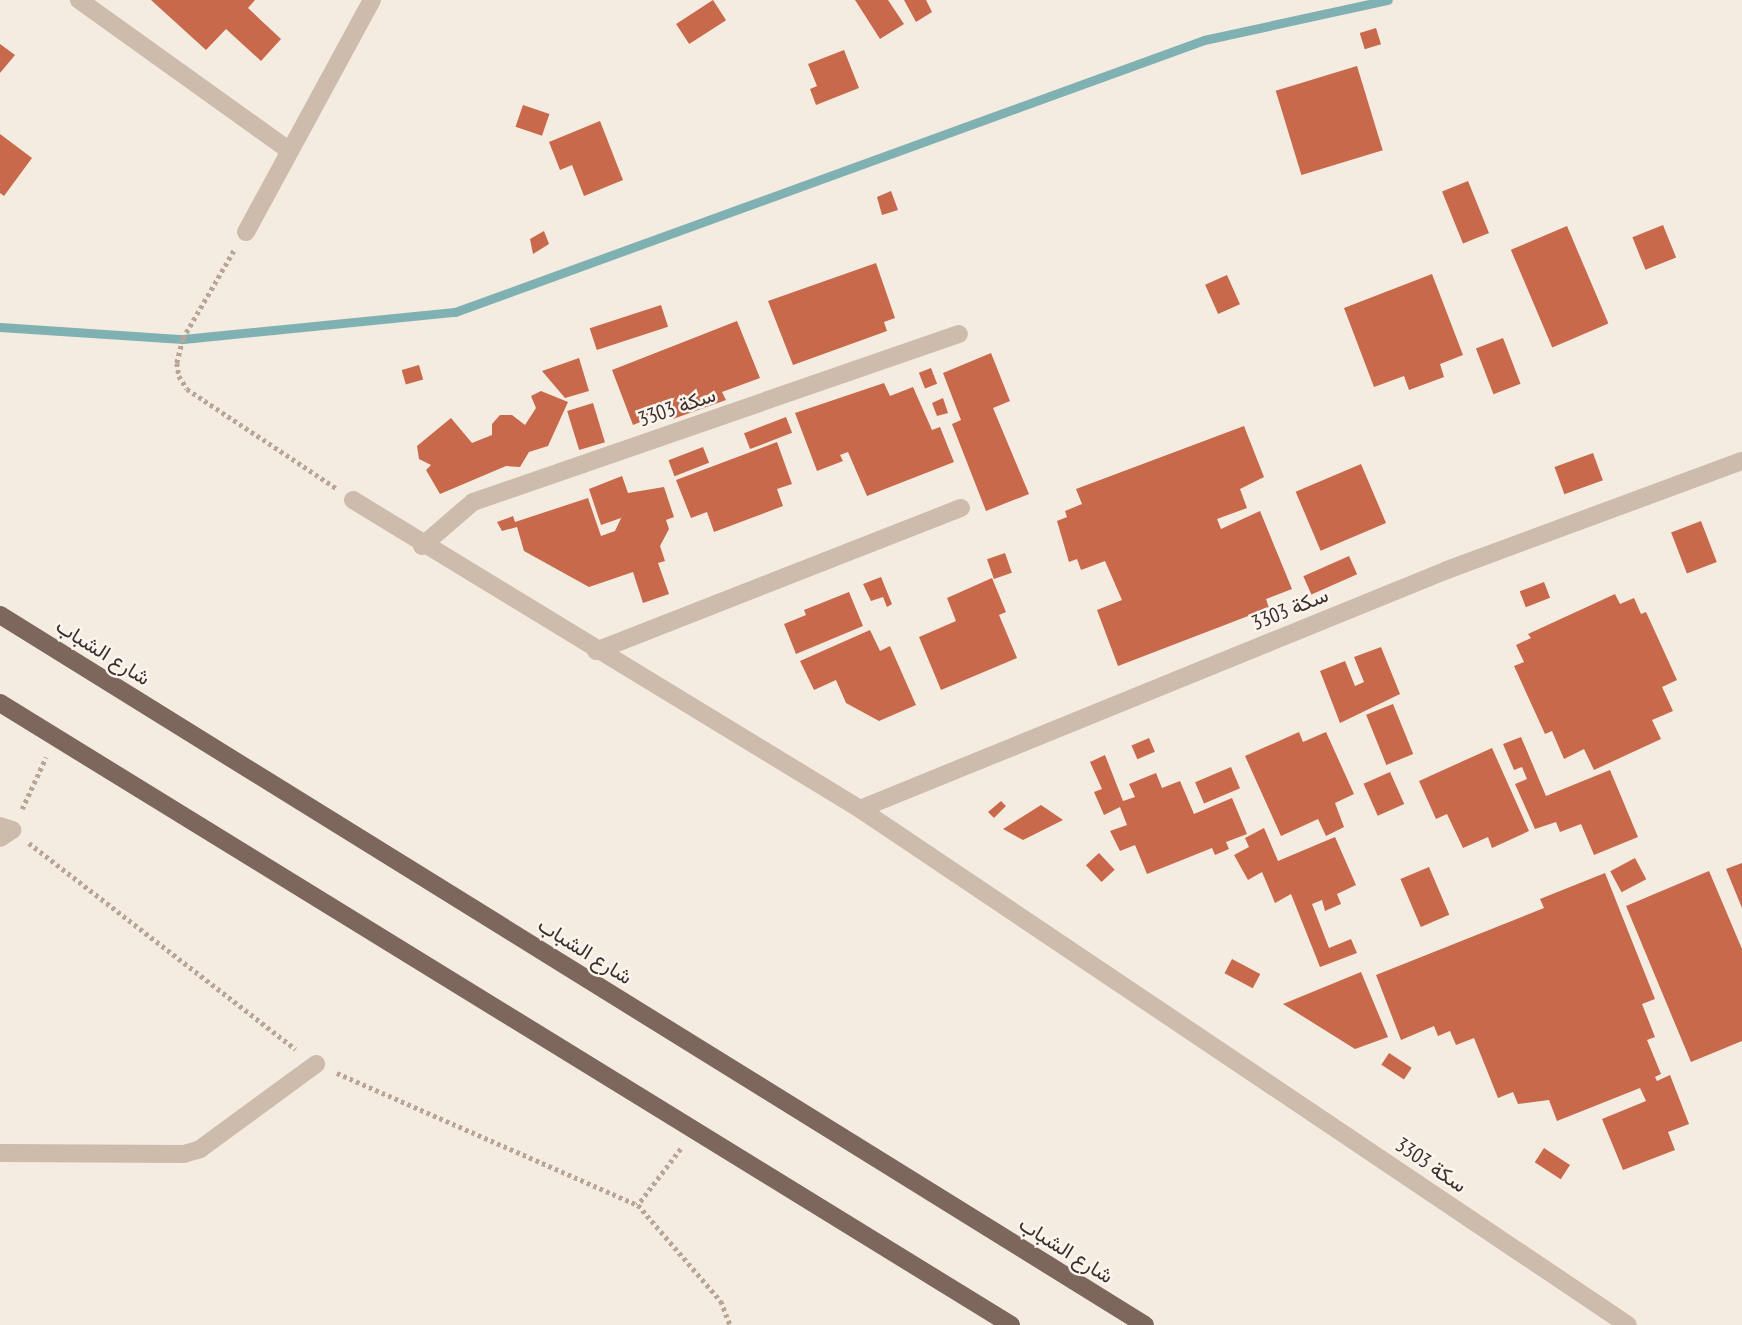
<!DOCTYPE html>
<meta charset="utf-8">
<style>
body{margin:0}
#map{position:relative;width:1742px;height:1325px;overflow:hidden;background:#f4ebe1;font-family:"PT Sans Narrow",Vazirmatn,sans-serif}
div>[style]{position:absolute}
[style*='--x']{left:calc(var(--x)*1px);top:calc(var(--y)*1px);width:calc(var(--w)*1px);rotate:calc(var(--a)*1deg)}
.stream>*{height:9px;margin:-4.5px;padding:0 4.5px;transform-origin:4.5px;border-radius:4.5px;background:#7fb0b2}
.building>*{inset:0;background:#c8694b;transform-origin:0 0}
.path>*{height:4.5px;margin-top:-2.25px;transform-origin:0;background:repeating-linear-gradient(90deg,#b9a596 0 3.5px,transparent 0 7px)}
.minor>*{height:18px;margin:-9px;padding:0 9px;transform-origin:9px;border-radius:9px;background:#cdbbac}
.primary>*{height:18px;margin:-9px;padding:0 9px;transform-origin:9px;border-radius:9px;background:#7d675c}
span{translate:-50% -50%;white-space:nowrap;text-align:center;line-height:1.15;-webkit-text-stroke:5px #fbf5ee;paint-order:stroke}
.street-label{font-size:21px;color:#3b302b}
</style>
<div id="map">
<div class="stream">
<i style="--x:0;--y:327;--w:183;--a:3.8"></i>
<i style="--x:183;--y:339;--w:273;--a:-5.7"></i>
<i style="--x:455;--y:312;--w:797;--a:-19.96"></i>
<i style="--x:1204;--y:40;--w:188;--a:-12.3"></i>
</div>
<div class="building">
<i style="clip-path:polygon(151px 0,255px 0,248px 8px,281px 39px,261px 61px,226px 29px,206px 50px)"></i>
<i style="left:713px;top:0;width:24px;height:44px;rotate:57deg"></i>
<i style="clip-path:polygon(855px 0,888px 0,904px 24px,880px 39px)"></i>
<i style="clip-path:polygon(904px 0,926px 0,932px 12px,916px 22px)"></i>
<i style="left:1376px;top:28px;width:17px;height:17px;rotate:73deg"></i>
<i style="clip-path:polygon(0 44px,15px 55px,0 73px)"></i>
<i style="clip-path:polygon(844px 50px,859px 88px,816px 105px,810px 89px,817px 86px,808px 64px)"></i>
<i style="left:1357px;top:66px;width:88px;height:85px;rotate:73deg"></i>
<i style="left:523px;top:105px;width:28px;height:23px;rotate:19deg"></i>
<i style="clip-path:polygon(600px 121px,623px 180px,584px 196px,572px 165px,560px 170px,549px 142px)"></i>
<i style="clip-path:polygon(0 134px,32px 158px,4px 196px,0 193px)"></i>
<i style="left:1468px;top:181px;width:56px;height:28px;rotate:68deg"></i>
<i style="clip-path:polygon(891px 191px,898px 210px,882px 215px,877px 197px)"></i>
<i style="left:1663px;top:225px;width:35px;height:33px;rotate:68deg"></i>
<i style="left:1567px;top:226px;width:106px;height:61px;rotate:67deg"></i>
<i style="clip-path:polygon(544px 231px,549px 244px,533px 254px,530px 239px)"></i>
<i style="clip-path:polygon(876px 263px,895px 318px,884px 322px,887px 331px,793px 365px,768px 301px)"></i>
<i style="clip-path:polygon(1432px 274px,1463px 355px,1440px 364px,1444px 377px,1409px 390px,1404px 376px,1374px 387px,1344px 308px)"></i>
<i style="left:1227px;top:275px;width:32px;height:24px;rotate:66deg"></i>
<i style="left:661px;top:305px;width:23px;height:75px;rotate:72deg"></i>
<i style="clip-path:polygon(737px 321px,760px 378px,722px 392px,726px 400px,673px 419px,670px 410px,633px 425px,612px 370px)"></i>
<i style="left:1503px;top:338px;width:49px;height:29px;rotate:69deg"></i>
<i style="clip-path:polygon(991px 353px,1010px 401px,993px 408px,1029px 494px,986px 511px,952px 424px,961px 420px,943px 373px)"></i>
<i style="clip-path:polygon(579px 358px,589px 391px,565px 398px,542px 371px)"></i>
<i style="left:419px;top:365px;width:15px;height:18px;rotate:74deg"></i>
<i style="left:931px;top:368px;width:17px;height:13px;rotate:69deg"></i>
<i style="clip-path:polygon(884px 383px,890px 396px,913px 387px,932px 430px,940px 427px,954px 462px,867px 496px,848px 452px,840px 455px,843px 461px,817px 471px,795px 413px)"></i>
<i style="clip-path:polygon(541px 391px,568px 402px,548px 446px,529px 452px,520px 467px,506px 466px,440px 494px,426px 470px,431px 465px,419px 459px,417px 446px,451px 418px,472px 443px,492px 435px,492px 424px,500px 415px,512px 415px,525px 425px,536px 408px,531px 396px)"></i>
<i style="clip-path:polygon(943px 398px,948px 413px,937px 416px,932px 403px)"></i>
<i style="left:593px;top:403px;width:41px;height:27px;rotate:73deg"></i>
<i style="left:786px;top:417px;width:17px;height:45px;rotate:69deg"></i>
<i style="clip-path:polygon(1244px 426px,1264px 477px,1240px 489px,1247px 508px,1217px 519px,1221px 529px,1260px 511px,1292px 589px,1266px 599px,1269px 608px,1118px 666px,1097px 610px,1122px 600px,1105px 561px,1081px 570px,1077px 559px,1069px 562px,1057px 521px,1067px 517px,1065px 511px,1082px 504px,1076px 489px)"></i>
<i style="clip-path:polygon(777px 442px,792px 484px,777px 489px,783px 506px,714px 532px,707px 512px,691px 518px,676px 480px)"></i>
<i style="left:703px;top:447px;width:17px;height:37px;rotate:69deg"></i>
<i style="left:1593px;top:453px;width:29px;height:41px;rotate:70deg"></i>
<i style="left:1361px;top:464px;width:64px;height:71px;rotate:67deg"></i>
<i style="clip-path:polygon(622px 476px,628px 493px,664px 487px,674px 517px,666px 520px,669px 529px,660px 546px,665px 561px,658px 563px,669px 594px,643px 603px,633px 572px,589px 587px,524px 551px,517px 527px,502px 531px,497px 522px,513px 516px,515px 522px,588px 498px,601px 536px,615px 531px,624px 512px,621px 518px,601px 525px,589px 489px)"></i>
<i style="left:1701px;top:521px;width:44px;height:32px;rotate:69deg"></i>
<i style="left:1005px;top:553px;width:21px;height:19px;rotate:71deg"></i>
<i style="left:1349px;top:556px;width:20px;height:50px;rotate:66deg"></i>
<i style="clip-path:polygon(881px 577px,892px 604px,887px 607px,883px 597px,871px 601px,863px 584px)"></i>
<i style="clip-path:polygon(992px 578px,1006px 612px,999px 615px,1017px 658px,941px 690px,919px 637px,956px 621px,947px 598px)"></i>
<i style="left:1544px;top:582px;width:17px;height:26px;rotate:69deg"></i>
<i style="clip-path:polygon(849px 592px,863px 626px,796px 654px,784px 624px,806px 615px,804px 610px)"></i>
<i style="clip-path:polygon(1615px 594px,1620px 604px,1634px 598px,1641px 614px,1646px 612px,1677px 680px,1662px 687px,1673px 711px,1652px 720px,1661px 739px,1594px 770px,1584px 749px,1564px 759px,1552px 731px,1545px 734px,1514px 666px,1524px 662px,1516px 645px,1531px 638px,1528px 634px)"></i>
<i style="clip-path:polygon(870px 630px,880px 651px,890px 646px,916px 705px,879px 721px,846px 703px,836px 680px,814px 690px,800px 661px)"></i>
<i style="clip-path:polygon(1381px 647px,1400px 694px,1340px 723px,1320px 671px,1345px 661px,1355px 686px,1364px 682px,1354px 657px)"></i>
<i style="left:1393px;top:704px;width:54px;height:29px;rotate:68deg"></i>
<i style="clip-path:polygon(1299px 732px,1303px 742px,1326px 732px,1354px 794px,1335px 803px,1344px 827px,1326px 836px,1318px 819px,1281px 836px,1245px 756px)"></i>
<i style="clip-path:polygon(1521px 737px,1546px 796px,1610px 770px,1638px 837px,1594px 855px,1581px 824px,1560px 832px,1556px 822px,1535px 829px,1515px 784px,1527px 779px,1522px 767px,1514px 770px,1503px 744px)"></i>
<i style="left:1149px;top:738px;width:15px;height:19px;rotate:67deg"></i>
<i style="clip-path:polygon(1492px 748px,1529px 831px,1492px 848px,1488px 837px,1463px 848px,1447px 814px,1436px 819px,1419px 781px)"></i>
<i style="clip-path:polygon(1105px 755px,1123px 801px,1135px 797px,1129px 784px,1156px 773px,1162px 788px,1180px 781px,1194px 814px,1232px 798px,1247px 834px,1226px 842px,1229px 849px,1215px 855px,1212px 848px,1147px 874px,1135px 845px,1120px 851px,1110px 831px,1127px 825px,1120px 807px,1104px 815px,1094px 792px,1102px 789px,1090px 762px)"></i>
<i style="left:1231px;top:767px;width:23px;height:39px;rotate:67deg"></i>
<i style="left:1390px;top:772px;width:35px;height:29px;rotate:66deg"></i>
<i style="clip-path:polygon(1001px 801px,1006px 806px,994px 818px,988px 812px)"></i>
<i style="clip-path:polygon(1041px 805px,1063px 820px,1023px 840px,1003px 829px)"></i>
<i style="clip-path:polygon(1264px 828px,1278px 861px,1335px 837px,1356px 885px,1337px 894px,1341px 904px,1325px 911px,1322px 900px,1312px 904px,1329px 948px,1351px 939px,1357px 953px,1320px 967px,1291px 894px,1275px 903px,1262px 872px,1248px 880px,1234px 855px,1249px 847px,1245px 838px)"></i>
<i style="left:1099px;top:853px;width:23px;height:18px;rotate:47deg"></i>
<i style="left:1635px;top:858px;width:24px;height:28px;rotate:62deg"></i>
<i style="clip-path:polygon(1742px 863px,1742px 908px,1726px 869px)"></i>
<i style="left:1429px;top:867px;width:52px;height:31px;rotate:67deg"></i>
<i style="clip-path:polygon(1709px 871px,1742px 949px,1742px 1041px,1691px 1062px,1626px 906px)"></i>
<i style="clip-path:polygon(1605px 873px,1655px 999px,1642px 1004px,1655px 1037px,1647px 1040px,1661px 1074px,1655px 1077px,1657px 1081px,1670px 1075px,1689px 1124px,1668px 1132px,1675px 1150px,1623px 1170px,1602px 1119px,1646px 1101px,1640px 1088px,1557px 1121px,1549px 1100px,1518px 1104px,1513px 1092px,1498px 1098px,1474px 1038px,1456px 1045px,1450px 1031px,1438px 1036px,1434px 1026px,1401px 1040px,1376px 975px,1544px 908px,1540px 899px)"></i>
<i style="left:1232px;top:959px;width:32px;height:16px;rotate:28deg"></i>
<i style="clip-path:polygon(1361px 972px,1388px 1037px,1355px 1049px,1283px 1004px)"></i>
<i style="left:1389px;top:1053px;width:27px;height:14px;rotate:33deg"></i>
<i style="left:1544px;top:1148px;width:31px;height:17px;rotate:33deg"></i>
</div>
<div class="path">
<i style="--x:234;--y:251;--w:102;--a:120.1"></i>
<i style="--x:183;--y:339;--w:25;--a:104"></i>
<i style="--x:177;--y:363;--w:13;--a:81"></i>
<i style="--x:179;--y:376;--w:15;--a:58"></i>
<i style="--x:187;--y:389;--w:179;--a:33.6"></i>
<i style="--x:22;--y:809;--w:57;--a:-65.2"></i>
<i style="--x:29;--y:843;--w:337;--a:37.7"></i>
<i style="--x:337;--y:1073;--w:329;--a:23.7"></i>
<i style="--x:681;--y:1149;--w:71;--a:127.5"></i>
<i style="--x:638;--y:1205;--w:127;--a:49.2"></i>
<i style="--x:721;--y:1301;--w:26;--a:69"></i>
</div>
<div class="minor">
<i style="--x:79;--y:0;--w:259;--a:35.6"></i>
<i style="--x:246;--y:232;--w:264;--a:-61.5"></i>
<i style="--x:353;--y:500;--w:594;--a:31.36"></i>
<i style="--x:860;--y:809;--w:925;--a:33.9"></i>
<i style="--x:422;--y:546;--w:67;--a:-40.8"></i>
<i style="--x:473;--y:502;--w:514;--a:-19.07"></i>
<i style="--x:596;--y:651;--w:392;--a:-21.4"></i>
<i style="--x:860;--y:809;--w:634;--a:-22.15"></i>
<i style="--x:1447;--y:570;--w:314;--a:-20.3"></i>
<i style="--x:0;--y:826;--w:13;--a:18"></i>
<i style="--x:12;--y:830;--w:14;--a:146"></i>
<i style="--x:0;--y:1153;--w:184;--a:0.3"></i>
<i style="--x:184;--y:1154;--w:17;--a:-17"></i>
<i style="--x:200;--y:1149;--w:144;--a:-36.2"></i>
</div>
<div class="primary">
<i style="--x:0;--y:615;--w:1347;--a:31.8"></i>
<i style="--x:0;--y:703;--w:1187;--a:31.6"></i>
</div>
<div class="street-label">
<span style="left:677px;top:407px;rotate:-19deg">سكة 3303</span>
<span style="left:1290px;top:609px;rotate:-22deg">سكة 3303</span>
<span style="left:103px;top:652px;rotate:32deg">شارع الشباب</span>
<span style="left:585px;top:951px;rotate:32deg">شارع الشباب</span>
<span style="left:1431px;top:1165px;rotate:34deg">سكة 3303</span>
<span style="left:1066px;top:1250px;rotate:32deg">شارع الشباب</span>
</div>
</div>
